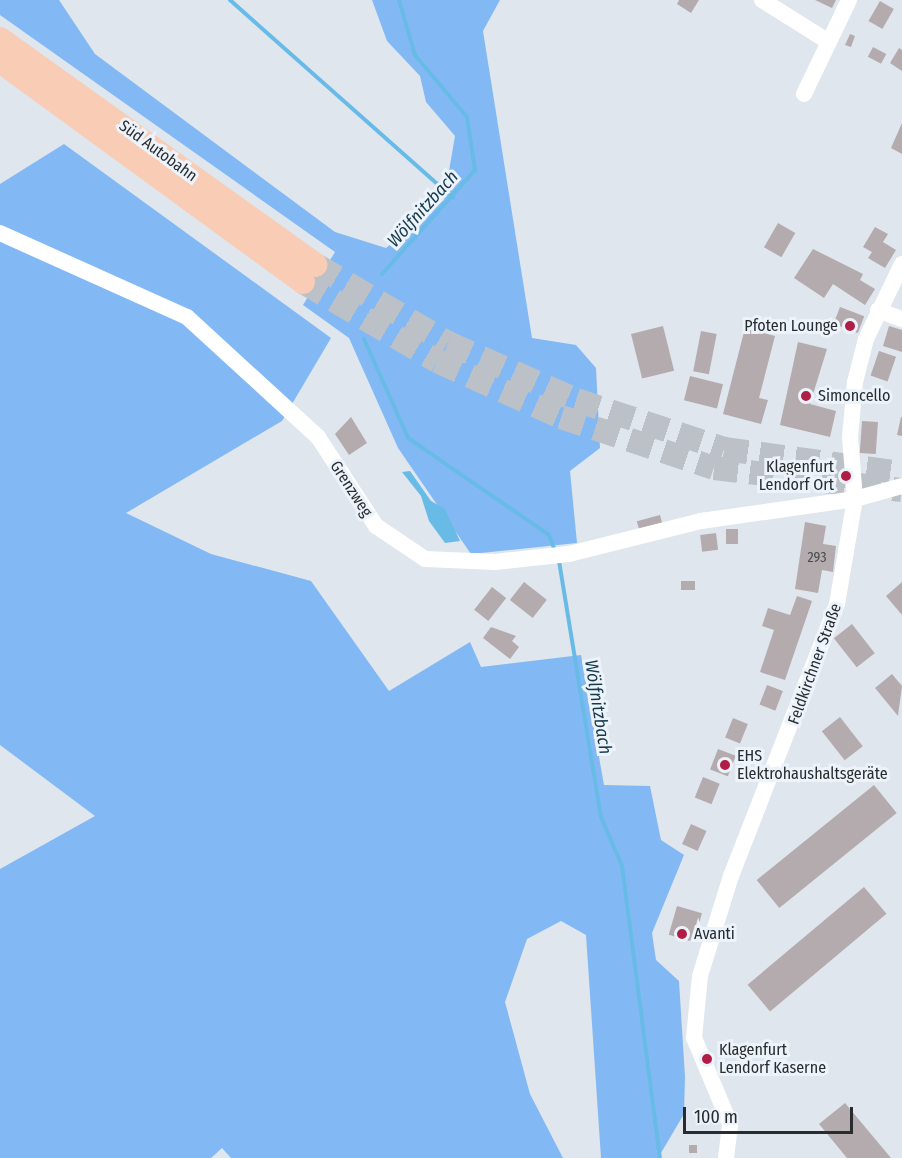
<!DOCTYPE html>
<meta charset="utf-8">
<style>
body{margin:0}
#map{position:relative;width:902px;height:1158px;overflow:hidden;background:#dfe6ed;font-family:"Fira Sans Condensed",sans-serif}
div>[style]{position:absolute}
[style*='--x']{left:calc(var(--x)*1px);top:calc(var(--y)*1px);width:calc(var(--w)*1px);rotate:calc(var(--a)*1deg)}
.forest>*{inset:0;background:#82b9f4}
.water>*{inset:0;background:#68bbe7}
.stream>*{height:4px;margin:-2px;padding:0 2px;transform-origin:2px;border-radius:2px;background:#68bbe7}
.building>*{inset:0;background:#b4abaf;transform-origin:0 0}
.highway-tunnel>*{height:24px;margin-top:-12px;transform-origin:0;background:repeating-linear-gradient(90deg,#bbc1c7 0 24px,transparent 0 36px)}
.minor>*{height:16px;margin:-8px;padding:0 8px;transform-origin:8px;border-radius:8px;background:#fff}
.highway>*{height:24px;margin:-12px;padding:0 12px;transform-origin:12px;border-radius:12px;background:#f8ccb5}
.dots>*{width:16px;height:16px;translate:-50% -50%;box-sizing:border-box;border:3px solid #edf3fa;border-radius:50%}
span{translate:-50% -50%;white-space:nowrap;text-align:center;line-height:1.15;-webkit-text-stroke:6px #edf3fa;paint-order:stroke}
.number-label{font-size:14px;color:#4c4c4e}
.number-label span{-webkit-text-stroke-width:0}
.street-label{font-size:16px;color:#292c2e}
.poi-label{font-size:16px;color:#292c2e}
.right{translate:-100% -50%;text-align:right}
.left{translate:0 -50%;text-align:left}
.water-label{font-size:18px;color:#153a4c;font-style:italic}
.scale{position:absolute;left:683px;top:1107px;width:170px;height:27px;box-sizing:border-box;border:3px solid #292c2e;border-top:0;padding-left:8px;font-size:18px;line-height:21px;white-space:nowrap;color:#292c2e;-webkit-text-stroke:4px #edf3fa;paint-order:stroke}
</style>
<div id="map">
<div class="forest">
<i style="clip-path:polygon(0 0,59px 0,95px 54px,335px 232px,386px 248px,444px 200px,455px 136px,426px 102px,420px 76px,387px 41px,372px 0,500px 0,483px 31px,532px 338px,576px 345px,596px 368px,600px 448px,570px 471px,577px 543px,471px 554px,398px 448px,349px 338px,303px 305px,335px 252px,0 15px)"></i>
<i style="clip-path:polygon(64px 144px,331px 338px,282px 421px,126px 513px,211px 554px,311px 581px,389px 691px,470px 642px,481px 667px,581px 655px,604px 785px,650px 786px,661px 840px,684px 855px,652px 933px,656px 960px,679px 981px,685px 1077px,684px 1114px,658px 1158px,601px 1158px,586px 935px,561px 921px,527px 939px,505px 1002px,530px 1094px,563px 1158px,231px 1158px,222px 1148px,211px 1158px,0 1158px,0 869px,95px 816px,0 745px,0 184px)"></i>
</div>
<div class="water">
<i style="clip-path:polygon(410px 471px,431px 501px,445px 509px,460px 541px,445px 543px,429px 521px,421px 496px,402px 472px)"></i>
</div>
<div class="stream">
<i style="--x:230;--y:0;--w:298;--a:41.6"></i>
<i style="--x:382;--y:274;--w:140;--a:-48.2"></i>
<i style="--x:475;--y:170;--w:54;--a:-98.6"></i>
<i style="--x:467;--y:117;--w:81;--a:-130"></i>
<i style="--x:415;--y:55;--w:57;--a:-106.2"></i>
<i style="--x:364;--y:339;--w:108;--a:66"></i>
<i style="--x:408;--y:438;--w:171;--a:34.5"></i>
<i style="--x:549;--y:535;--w:17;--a:69"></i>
<i style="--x:559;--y:561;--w:259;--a:80.7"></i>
<i style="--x:601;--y:817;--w:53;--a:66.8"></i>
<i style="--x:622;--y:866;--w:294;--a:82.6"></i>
</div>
<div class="building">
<i style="clip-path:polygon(679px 0,699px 0,691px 13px,677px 4px)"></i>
<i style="clip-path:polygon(815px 0,836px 0,832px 8px)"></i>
<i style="left:880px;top:1px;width:16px;height:23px;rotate:30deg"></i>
<i style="clip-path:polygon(850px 34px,855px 36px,851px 47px,845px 45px)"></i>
<i style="left:873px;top:47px;width:15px;height:11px;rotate:28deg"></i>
<i style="clip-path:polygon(899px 48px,902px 50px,902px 71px,890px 63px)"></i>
<i style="clip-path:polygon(902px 123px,902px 154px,891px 148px)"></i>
<i style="left:778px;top:223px;width:20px;height:28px;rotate:30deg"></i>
<i style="clip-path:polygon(875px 227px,888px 234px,883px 242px,896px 250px,885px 268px,868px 258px,872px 252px,863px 247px)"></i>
<i style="clip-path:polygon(813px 249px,863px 274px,860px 280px,875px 289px,865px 305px,833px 284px,824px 298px,794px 278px)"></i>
<i style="left:840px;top:307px;width:26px;height:18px;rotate:21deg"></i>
<i style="left:663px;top:326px;width:46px;height:33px;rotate:76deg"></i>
<i style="clip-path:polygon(889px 326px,902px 330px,902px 352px,883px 346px)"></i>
<i style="clip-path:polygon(745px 328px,775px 336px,759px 398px,768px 400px,761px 424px,723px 414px)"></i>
<i style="left:701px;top:331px;width:16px;height:41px;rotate:11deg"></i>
<i style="clip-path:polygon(798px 342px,827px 349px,810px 404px,836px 411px,830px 437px,780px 425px)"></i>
<i style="left:879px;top:351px;width:18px;height:26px;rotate:19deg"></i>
<i style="left:690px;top:376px;width:34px;height:25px;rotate:14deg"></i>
<i style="clip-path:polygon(351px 417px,367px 443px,349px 455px,335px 434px)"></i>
<i style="clip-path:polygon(901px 417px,902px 417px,902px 436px,897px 435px)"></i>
<i style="left:862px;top:421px;width:16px;height:32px;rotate:4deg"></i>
<i style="left:660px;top:515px;width:11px;height:24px;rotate:75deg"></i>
<i style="clip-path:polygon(805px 522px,826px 526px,823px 544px,836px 546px,833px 572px,822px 570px,818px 593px,795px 589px)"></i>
<i style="left:726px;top:529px;width:12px;height:15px"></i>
<i style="left:716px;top:533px;width:17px;height:16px;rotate:83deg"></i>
<i style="left:695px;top:581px;width:9px;height:14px;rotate:90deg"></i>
<i style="left:524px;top:582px;width:29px;height:23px;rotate:38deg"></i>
<i style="clip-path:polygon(902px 582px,902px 615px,886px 596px)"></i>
<i style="left:492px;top:587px;width:18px;height:29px;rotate:38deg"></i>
<i style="clip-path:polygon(797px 596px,812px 601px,785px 680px,760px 672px,774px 630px,762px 626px,768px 608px,790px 615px)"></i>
<i style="left:852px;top:624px;width:37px;height:23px;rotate:52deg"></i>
<i style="clip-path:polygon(491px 627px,516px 636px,512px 641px,519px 647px,510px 659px,483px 638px)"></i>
<i style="clip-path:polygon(892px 674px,902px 686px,898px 716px,875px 688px)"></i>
<i style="left:767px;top:685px;width:17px;height:21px;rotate:21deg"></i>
<i style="left:840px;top:717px;width:37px;height:23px;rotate:52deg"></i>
<i style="left:733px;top:718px;width:16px;height:21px;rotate:22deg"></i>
<i style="left:718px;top:749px;width:19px;height:22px;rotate:21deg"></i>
<i style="left:703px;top:777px;width:18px;height:22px;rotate:22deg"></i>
<i style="left:874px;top:785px;width:36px;height:151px;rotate:51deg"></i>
<i style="left:691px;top:824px;width:17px;height:22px;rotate:24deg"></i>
<i style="left:864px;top:887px;width:35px;height:152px;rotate:50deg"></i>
<i style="left:677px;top:906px;width:26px;height:30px;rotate:16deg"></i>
<i style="clip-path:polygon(845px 1103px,891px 1158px,847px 1158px,819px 1124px)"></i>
<i style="left:689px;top:1145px;width:8px;height:8px"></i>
</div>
<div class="highway-tunnel">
<i style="--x:316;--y:265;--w:153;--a:30.6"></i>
<i style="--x:448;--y:343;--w:140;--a:24"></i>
<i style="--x:576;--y:400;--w:156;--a:18.3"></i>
<i style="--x:724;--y:449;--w:180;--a:7.7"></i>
<i style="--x:303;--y:282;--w:156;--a:30.5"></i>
<i style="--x:437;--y:361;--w:136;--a:24.3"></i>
<i style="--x:561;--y:417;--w:161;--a:18.4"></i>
<i style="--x:714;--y:468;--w:189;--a:6.7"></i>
</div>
<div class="minor">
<i style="--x:762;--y:0;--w:79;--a:32.1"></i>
<i style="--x:804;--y:94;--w:104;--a:-64.4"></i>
<i style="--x:0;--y:233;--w:205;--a:24.2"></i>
<i style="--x:187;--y:317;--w:178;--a:42.5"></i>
<i style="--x:318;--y:437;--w:106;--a:56.9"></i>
<i style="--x:376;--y:526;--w:59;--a:34"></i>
<i style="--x:425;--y:559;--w:70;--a:2.5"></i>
<i style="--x:495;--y:562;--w:74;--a:-6.2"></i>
<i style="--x:569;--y:554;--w:136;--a:-14"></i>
<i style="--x:701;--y:521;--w:156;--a:-8.1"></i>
<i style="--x:855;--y:499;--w:49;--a:-15.5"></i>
<i style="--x:878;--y:310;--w:26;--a:21"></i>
<i style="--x:726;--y:1158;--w:34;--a:-83"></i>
<i style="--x:730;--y:1124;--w:93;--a:-112.7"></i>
<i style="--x:694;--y:1038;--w:62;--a:-84.5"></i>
<i style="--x:700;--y:976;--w:105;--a:-72.8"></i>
<i style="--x:731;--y:876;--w:292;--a:-68.7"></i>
<i style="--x:837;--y:604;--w:107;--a:-80.3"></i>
<i style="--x:855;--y:499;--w:62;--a:-94.6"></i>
<i style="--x:850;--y:437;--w:55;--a:-84.8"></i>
<i style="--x:855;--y:382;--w:44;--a:-75.7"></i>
<i style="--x:866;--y:339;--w:83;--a:-64.4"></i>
</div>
<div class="highway">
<i style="--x:0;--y:39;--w:388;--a:35.6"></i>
<i style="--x:0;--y:61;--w:375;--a:36.1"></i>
</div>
<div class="dots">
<i style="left:850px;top:326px;background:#b01d45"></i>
<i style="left:806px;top:396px;background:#b01d45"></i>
<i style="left:846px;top:476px;background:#b01d45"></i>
<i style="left:725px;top:765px;background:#b01d45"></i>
<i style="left:682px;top:934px;background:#b01d45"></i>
<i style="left:707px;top:1059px;background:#b01d45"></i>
</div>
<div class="number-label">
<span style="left:817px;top:558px">293</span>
</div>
<div class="street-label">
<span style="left:158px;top:151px;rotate:36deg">Süd Autobahn</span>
<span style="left:351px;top:489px;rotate:57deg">Grenzweg</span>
<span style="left:815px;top:664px;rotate:-70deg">Feldkirchner Straße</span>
</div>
<div class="poi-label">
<span class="right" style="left:838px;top:326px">Pfoten Lounge</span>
<span class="left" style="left:818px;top:396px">Simoncello</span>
<span class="right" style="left:834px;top:476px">Klagenfurt<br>Lendorf Ort</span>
<span class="left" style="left:737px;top:765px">EHS<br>Elektrohaushaltsgeräte</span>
<span class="left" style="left:694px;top:934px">Avanti</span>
<span class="left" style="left:719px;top:1059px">Klagenfurt<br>Lendorf Kaserne</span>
</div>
<div class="water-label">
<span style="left:423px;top:209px;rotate:-48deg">Wölfnitzbach</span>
<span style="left:598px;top:707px;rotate:81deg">Wölfnitzbach</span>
</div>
<div class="scale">100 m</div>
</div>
